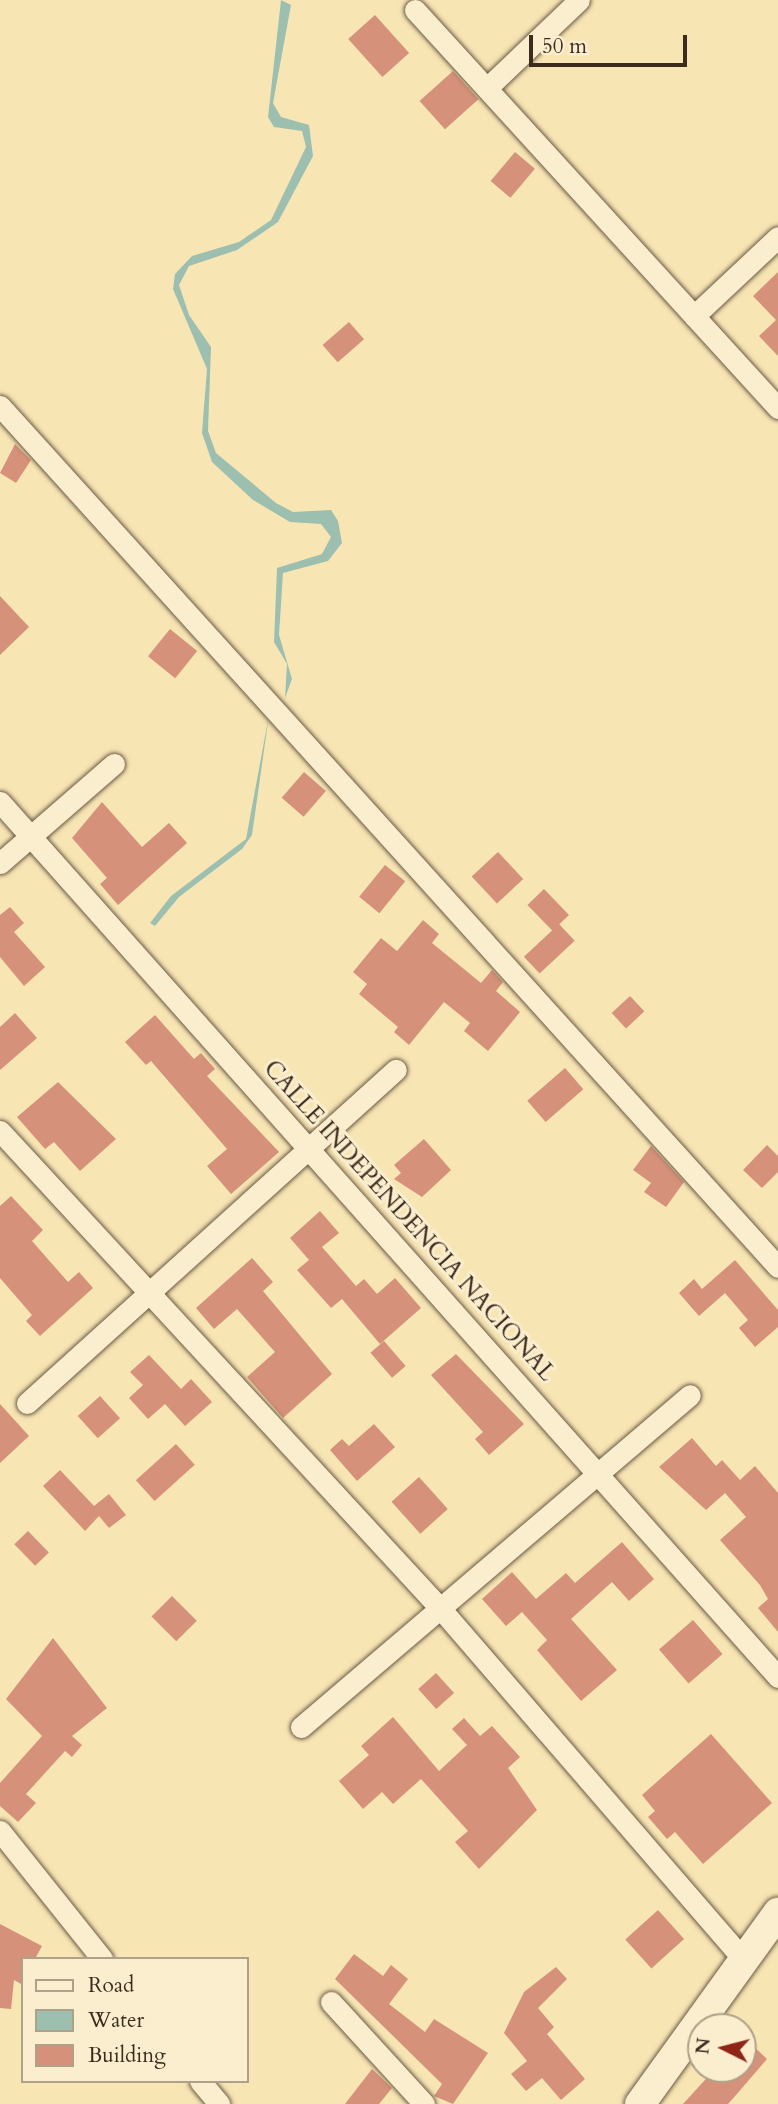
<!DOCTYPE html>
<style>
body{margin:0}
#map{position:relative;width:778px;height:2104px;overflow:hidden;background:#f8e5b4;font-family:Cardo,serif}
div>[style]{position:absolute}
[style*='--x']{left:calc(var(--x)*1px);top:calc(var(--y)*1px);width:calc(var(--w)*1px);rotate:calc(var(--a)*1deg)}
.water>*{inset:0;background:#9dbfb0}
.building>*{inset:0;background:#d5917a;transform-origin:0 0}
.roads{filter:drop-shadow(0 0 2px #6c5a44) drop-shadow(0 0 2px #6c5a44)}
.street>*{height:21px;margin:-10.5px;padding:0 10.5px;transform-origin:10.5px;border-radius:10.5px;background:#faeece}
.secondary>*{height:30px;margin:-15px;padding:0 15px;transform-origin:15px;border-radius:15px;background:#faeece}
span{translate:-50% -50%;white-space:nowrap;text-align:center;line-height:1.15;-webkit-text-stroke:6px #faeece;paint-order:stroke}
.street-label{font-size:23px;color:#3e2b1f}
.legend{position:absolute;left:21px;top:1957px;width:228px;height:126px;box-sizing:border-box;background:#faeece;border:2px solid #afa088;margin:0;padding:9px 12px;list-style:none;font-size:21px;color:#3e2b1f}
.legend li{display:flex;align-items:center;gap:14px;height:35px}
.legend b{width:35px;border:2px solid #afa088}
.north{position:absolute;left:687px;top:2013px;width:70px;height:70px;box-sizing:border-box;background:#faeece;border:2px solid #afa088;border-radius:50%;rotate:276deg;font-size:19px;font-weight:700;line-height:28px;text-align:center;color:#3e2b1f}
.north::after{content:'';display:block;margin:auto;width:24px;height:32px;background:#8f2418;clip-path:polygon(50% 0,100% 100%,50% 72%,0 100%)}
.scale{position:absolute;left:529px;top:35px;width:158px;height:32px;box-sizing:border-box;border:4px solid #3e2b1f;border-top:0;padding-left:9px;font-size:21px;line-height:24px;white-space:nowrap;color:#3e2b1f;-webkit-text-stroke:5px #faeece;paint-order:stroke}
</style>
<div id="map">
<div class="water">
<i style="clip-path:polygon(281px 0,291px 5px,273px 103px,281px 117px,309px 125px,313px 156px,278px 222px,237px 250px,189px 266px,179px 285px,189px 315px,211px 347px,208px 431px,216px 453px,276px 503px,293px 512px,331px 510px,338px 521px,342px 543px,328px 561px,283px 573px,279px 635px,292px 679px,285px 698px,287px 664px,274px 642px,277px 568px,322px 554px,331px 537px,321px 524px,290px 522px,253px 500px,212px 462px,202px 433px,207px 369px,173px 289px,175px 274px,192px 256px,239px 242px,271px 220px,306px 147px,302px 131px,274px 127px,268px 117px)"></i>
<i style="clip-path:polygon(269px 715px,252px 835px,242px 849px,179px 897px,155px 926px,150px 923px,171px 896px,246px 839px)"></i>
</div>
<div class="building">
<i style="left:375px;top:15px;width:51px;height:36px;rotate:48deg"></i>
<i style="left:453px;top:71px;width:38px;height:45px;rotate:48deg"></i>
<i style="left:515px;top:152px;width:26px;height:38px;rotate:40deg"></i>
<i style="clip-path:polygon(778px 272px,778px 356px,759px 336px,776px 320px,753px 296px)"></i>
<i style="left:349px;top:322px;width:23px;height:35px;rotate:49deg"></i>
<i style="clip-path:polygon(15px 444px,31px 460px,16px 483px,0 473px)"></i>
<i style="clip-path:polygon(0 596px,29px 627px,0 655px)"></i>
<i style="left:170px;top:629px;width:35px;height:35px;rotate:39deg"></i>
<i style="left:304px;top:772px;width:29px;height:34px;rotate:41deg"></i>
<i style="clip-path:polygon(102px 802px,142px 847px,169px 823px,187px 843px,118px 905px,100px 884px,107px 878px,72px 838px)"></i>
<i style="left:498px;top:852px;width:37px;height:36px;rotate:47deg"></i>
<i style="left:385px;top:865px;width:26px;height:41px;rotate:39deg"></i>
<i style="left:544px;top:889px;width:36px;height:23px;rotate:46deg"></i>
<i style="clip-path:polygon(10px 907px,24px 923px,14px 932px,45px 967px,24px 986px,0 957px,0 915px)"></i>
<i style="clip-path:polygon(423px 920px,439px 934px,432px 943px,481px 983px,492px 970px,503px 982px,496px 991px,520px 1012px,488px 1051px,464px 1031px,470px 1023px,444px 1002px,409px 1045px,394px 1032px,398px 1027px,359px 994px,367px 984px,353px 972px,381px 938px,397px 951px)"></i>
<i style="left:559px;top:924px;width:23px;height:48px;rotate:47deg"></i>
<i style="left:630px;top:996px;width:21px;height:25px;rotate:47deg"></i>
<i style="clip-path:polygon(15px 1013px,37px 1038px,0 1070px,0 1027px)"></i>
<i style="clip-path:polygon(155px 1015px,194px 1059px,201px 1053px,215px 1069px,207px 1076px,279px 1152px,231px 1194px,207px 1166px,227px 1149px,151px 1061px,146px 1065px,125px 1042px)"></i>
<i style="left:565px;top:1068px;width:28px;height:50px;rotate:49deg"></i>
<i style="clip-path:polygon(58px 1082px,116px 1139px,80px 1171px,54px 1142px,45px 1149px,17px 1117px)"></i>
<i style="clip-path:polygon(424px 1139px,451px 1170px,422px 1197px,394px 1179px,401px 1173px,394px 1165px)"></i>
<i style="clip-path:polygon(767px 1145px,778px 1156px,778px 1172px,762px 1188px,743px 1170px)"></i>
<i style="clip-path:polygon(651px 1146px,684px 1182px,666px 1207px,644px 1192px,651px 1183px,633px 1170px)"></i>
<i style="clip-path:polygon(11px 1196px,43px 1230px,32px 1241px,68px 1282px,79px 1272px,93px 1288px,40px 1336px,26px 1321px,32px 1315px,0 1278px,0 1206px)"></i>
<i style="clip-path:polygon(320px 1211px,339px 1233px,322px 1247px,356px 1286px,364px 1279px,377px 1294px,395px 1278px,421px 1308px,380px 1344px,342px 1299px,331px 1308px,297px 1270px,309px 1260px,290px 1238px)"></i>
<i style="clip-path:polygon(252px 1258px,273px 1282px,263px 1291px,332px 1374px,283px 1418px,247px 1377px,275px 1352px,237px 1309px,214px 1329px,196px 1308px)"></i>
<i style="clip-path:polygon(735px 1260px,778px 1310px,778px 1327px,755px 1347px,739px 1328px,748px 1320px,725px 1293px,699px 1316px,679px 1293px,694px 1279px,702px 1289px)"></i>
<i style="left:384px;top:1341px;width:33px;height:18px;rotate:49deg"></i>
<i style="clip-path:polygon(456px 1354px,524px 1424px,489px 1455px,475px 1439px,483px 1432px,431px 1375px)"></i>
<i style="clip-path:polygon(149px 1355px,181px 1389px,191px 1379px,212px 1402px,185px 1426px,165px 1404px,148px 1419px,129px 1398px,143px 1385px,130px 1372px)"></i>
<i style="left:100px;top:1396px;width:30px;height:30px;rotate:48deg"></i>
<i style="clip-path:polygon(0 1404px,29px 1436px,0 1463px)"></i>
<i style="clip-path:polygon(374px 1424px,395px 1447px,357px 1481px,330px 1450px,342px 1439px,349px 1446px)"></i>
<i style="clip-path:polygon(692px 1438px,716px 1466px,722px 1460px,740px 1480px,755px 1466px,778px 1493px,778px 1632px,758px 1608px,768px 1599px,760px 1585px,720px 1540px,746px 1517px,725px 1493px,706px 1510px,659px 1467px)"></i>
<i style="left:176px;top:1444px;width:28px;height:54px;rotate:48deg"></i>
<i style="clip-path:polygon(60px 1470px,94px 1506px,109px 1494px,126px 1515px,109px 1528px,99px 1516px,85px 1531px,43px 1486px)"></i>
<i style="left:419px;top:1477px;width:43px;height:37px;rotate:48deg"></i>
<i style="left:28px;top:1531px;width:30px;height:19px;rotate:46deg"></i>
<i style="clip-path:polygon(622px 1542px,654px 1579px,629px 1601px,612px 1582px,571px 1619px,617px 1670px,581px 1701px,537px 1650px,547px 1640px,522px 1612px,506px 1626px,482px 1599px,512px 1572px,536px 1599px,566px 1573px,575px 1583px)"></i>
<i style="left:172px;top:1596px;width:35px;height:29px;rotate:45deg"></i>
<i style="left:693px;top:1620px;width:45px;height:45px;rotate:49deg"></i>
<i style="clip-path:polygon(53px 1638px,107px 1708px,72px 1736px,82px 1745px,72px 1757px,65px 1751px,26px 1794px,36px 1803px,18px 1822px,0 1806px,0 1783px,42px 1736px,6px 1699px)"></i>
<i style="left:436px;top:1673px;width:27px;height:24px;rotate:48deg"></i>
<i style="clip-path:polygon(393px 1717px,439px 1771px,467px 1745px,452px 1729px,464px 1718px,480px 1736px,492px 1726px,520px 1757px,508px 1768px,537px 1810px,479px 1869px,455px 1842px,468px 1831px,421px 1779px,393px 1804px,382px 1792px,363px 1809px,339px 1781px,369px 1755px,361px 1746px)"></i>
<i style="clip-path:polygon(711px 1734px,772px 1803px,703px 1864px,675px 1832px,667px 1839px,648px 1817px,655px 1811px,642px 1795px)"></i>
<i style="left:658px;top:1910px;width:39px;height:44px;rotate:48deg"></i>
<i style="clip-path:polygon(0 1924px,42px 1946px,35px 1959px,23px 1959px,23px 1985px,14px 1980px,11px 2009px,0 2008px)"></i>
<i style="clip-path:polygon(354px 1954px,383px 1976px,391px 1965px,408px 1979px,389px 2004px,425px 2032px,434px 2019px,488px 2053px,453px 2104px,434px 2096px,442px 2084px,335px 1979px)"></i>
<i style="clip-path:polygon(556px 1967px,567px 1979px,538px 2008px,554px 2027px,547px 2034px,585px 2079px,561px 2100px,542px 2078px,526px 2091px,511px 2074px,527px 2061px,504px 2033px,524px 1992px)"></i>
<i style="clip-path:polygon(743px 2036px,767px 2059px,736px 2095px,728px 2104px,683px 2104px,715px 2069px,743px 2069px)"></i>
<i style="clip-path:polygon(372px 2069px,392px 2088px,379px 2104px,345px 2104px)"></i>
</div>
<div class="roads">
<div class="street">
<i style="--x:415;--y:10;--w:539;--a:47.63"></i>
<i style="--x:487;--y:88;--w:127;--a:-43.7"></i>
<i style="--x:694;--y:316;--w:115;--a:-43.2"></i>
<i style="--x:0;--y:406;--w:1160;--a:47.9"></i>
<i style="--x:0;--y:802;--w:1171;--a:48.36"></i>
<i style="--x:0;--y:863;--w:151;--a:-41"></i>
<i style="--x:0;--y:1131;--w:649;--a:47.31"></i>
<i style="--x:440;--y:1608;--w:462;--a:49.2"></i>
<i style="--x:27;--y:1403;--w:497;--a:-42.1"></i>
<i style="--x:301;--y:1727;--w:511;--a:-40.48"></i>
<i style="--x:0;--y:1831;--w:164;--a:51.4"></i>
<i style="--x:331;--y:2002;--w:138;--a:47.6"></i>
<i style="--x:200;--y:2081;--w:30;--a:50"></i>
</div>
<div class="secondary">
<i style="--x:640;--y:2104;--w:236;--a:-54.2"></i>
</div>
</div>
<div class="street-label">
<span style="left:409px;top:1221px;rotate:48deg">CALLE INDEPENDENCIA NACIONAL</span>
</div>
<ul class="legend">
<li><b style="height:9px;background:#faeece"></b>Road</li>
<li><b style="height:19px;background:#9dbfb0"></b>Water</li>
<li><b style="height:19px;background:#d5917a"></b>Building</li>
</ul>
<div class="north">N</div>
<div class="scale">50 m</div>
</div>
